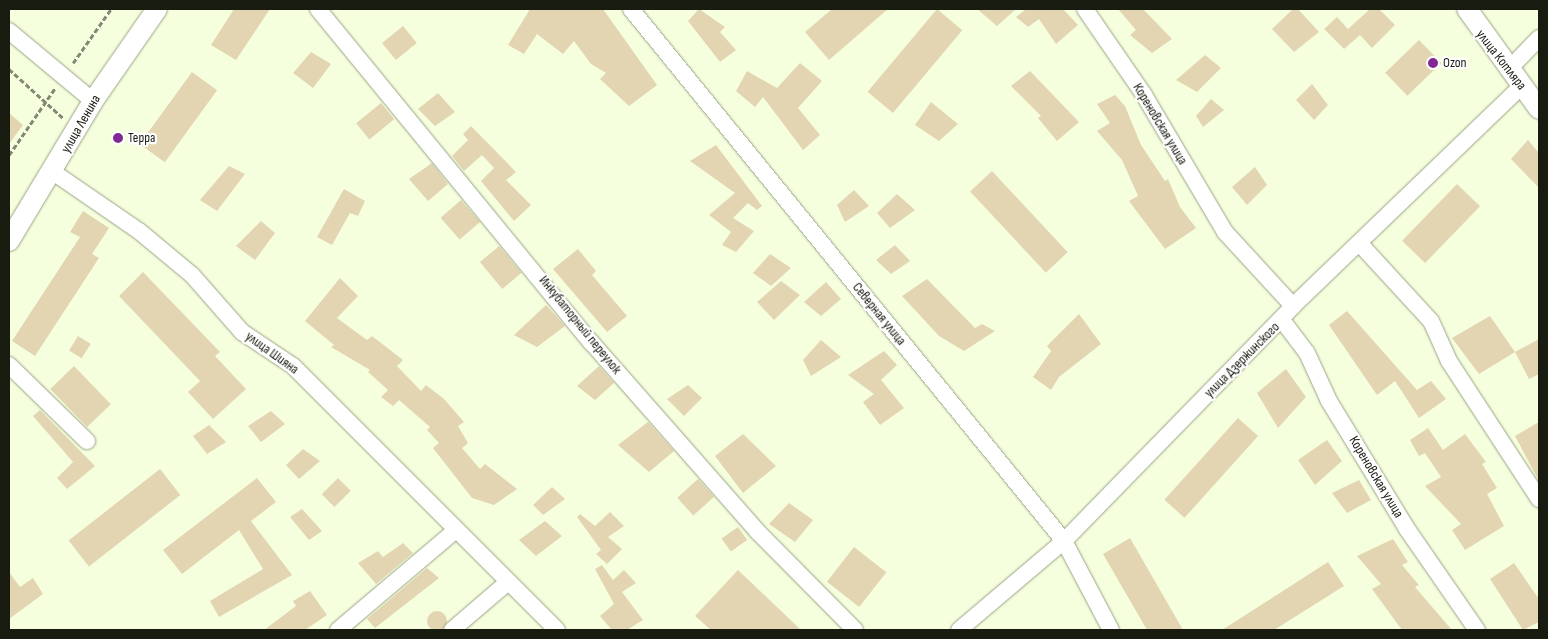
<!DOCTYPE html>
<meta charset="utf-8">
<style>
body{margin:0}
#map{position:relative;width:1548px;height:639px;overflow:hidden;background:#f5ffde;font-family:"Sofia Sans Condensed",sans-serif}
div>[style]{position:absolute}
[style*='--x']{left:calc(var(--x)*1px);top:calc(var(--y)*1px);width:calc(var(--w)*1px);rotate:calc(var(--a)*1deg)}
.building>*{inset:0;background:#e3d5b2;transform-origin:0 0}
.round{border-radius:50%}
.path>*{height:2.5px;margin-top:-1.25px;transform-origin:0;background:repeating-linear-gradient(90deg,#838974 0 5px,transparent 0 7.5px)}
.roads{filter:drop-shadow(0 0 1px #9aa385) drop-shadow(0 0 1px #9aa385)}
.minor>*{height:16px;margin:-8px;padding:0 8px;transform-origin:8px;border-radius:8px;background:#fff}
.major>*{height:20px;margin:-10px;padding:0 10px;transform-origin:10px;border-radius:10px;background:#fff}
.dots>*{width:14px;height:14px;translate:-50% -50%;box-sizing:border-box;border:2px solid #fff;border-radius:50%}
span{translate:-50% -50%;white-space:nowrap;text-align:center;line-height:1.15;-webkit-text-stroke:4.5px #fff;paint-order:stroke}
.street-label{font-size:14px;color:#181b10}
.poi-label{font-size:14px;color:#181b10}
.left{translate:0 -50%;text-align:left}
.frame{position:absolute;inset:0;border:10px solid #181b10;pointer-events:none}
</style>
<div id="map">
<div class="building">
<i style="clip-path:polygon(234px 9px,270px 9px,236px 60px,211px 45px)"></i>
<i style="clip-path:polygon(530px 9px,603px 9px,657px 85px,629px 106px,600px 79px,606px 73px,591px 64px,574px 41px,563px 54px,537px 34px,524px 54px,508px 45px)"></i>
<i style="clip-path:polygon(699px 9px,725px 27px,720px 32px,736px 50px,720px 62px,688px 21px)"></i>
<i style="clip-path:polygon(832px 9px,888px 9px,829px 60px,805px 32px)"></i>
<i style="left:937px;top:9px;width:33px;height:108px;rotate:40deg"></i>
<i style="clip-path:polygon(977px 9px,1016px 9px,997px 26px)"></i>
<i style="clip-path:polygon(1026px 9px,1063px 9px,1078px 25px,1056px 44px,1039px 19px,1028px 27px,1016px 17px)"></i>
<i style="clip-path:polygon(1118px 9px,1143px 9px,1172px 39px,1152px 53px,1130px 35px,1136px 30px)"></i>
<i style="clip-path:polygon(1293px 9px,1298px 9px,1319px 32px,1294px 52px,1272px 29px)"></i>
<i style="clip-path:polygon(1370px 9px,1379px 9px,1395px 25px,1372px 48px,1360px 35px,1344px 49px,1324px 29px,1337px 17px,1348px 29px)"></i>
<i style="left:403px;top:26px;width:22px;height:27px;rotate:51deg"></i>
<i style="left:1419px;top:40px;width:32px;height:47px;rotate:46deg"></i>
<i style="clip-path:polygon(311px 52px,331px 64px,313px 88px,293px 73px)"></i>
<i style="clip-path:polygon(1205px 55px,1221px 68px,1197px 92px,1176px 80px)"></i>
<i style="clip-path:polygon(800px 63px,822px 81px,798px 108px,820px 135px,803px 150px,763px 97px,755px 107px,736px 91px,747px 71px,777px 88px)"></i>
<i style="clip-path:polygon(1030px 71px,1079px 122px,1057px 141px,1038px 118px,1041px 116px,1011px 86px)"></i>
<i style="left:192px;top:72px;width:31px;height:89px;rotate:36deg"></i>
<i style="clip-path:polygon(1312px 84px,1328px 105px,1314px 120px,1296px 100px)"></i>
<i style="clip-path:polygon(438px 93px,455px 112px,435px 126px,418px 109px)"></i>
<i style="clip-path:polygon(1115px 95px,1125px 106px,1141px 145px,1165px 181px,1168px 179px,1180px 207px,1196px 228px,1165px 249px,1129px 201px,1138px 196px,1122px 160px,1097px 131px,1110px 123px,1097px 104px)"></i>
<i style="clip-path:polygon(1211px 99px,1224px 110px,1203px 127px,1196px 116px)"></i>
<i style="clip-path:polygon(931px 102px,958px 124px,939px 141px,915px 125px)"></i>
<i style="left:381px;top:103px;width:21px;height:32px;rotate:51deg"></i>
<i style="clip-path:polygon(9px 113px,23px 125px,9px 144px)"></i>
<i style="clip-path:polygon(471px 126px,516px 172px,506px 180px,531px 205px,514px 221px,481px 181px,494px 168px,482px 155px,464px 171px,452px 156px,468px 140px,463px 134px)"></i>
<i style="clip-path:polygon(1528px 140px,1539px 153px,1539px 188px,1511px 159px)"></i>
<i style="clip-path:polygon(716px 145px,762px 206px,757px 210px,748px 203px,733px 218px,754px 231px,736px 252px,722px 245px,731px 232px,709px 215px,735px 193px,690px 161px)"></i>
<i style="clip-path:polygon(432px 163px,448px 184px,428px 201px,409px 179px)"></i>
<i style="clip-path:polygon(229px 166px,245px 174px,217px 211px,200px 200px)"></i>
<i style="clip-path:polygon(1255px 167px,1267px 185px,1247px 205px,1232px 187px)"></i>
<i style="left:992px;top:171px;width:111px;height:30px;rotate:47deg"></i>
<i style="left:1457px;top:184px;width:32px;height:79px;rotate:44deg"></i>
<i style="clip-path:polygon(344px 189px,365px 201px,358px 216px,350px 213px,332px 245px,317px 237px)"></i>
<i style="clip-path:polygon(854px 190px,869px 206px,845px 222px,837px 205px)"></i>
<i style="clip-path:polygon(897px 194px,915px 210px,890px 228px,877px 213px)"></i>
<i style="left:461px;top:200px;width:29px;height:27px;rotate:49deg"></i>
<i style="clip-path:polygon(83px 211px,109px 228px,92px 254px,99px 258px,35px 356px,12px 341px,80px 237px,70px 232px)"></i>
<i style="clip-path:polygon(261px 221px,275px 233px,255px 260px,236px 246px)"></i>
<i style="clip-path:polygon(895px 245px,910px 261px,891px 274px,876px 260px)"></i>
<i style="left:499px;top:246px;width:35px;height:25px;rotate:50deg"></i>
<i style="clip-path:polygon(578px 249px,596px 271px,592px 275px,627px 316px,607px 332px,553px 269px)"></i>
<i style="clip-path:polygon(770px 254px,791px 268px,771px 286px,753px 273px)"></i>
<i style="clip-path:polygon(143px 272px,220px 352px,215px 356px,246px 389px,213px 419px,188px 392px,200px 381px,119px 296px)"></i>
<i style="clip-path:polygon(340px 278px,358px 296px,337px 318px,367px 340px,372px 336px,403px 360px,397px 366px,421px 391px,426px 385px,444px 399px,464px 422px,458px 426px,468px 443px,462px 448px,480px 469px,485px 464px,517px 489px,494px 505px,472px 498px,433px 448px,439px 443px,427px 430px,430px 427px,399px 400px,393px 406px,381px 397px,388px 390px,368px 372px,370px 370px,331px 347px,334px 345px,305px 321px)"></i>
<i style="clip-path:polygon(927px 279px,975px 328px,982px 324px,995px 331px,964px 351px,939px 336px,902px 296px)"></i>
<i style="clip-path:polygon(781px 281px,800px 295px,774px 320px,757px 302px)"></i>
<i style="clip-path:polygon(826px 282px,841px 299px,821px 316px,804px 302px)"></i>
<i style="clip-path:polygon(546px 305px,565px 326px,537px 347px,514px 335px)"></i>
<i style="clip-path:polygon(1347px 311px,1417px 390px,1431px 381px,1446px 399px,1419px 418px,1395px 381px,1377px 395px,1329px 325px)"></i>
<i style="clip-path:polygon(1079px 314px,1101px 344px,1059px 377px,1051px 390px,1033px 377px,1051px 351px,1047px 346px)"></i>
<i style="clip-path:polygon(1490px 316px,1515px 352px,1479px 374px,1452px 338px)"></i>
<i style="left:78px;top:336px;width:15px;height:17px;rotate:32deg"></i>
<i style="clip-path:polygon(1539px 339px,1539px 374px,1529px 379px,1515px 352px)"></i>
<i style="clip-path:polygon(821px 340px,841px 357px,811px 376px,803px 360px)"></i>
<i style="clip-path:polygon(884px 351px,897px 365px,881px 380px,904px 408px,880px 425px,863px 402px,874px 394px,848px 375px)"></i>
<i style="left:74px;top:366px;width:53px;height:33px;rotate:46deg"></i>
<i style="clip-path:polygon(599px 366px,614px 383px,595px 400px,577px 386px)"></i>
<i style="clip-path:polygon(1286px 369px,1306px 397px,1278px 428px,1257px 393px)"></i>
<i style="clip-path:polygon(688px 385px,702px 398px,684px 416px,667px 399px)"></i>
<i style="clip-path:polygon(40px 410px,95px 466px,67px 489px,57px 478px,73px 462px,33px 416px)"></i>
<i style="clip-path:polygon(271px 411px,285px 424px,261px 442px,248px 426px)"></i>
<i style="left:1238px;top:418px;width:27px;height:110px;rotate:42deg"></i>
<i style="clip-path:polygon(648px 422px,674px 451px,649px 472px,618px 445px)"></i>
<i style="clip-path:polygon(1539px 422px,1539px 481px,1515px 436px)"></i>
<i style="clip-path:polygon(209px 425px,226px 442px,207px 454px,193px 436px)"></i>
<i style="clip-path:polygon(1428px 428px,1443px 450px,1465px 434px,1486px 462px,1482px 464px,1497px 488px,1487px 494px,1504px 526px,1465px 550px,1452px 530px,1461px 524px,1425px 486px,1441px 477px,1425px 453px,1419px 456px,1410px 440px)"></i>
<i style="clip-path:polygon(743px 434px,776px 466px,743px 493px,715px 456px)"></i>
<i style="clip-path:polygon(1327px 440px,1342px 461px,1315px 485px,1298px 460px)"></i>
<i style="clip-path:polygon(303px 449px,320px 461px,299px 479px,286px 465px)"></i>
<i style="left:160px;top:469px;width:33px;height:116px;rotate:52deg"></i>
<i style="clip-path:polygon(257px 478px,276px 502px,251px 521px,292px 575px,219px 617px,210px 601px,263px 569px,239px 530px,182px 574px,163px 550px)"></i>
<i style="left:338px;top:478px;width:18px;height:23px;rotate:45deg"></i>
<i style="left:698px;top:479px;width:24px;height:28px;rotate:48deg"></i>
<i style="clip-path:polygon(1359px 480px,1371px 500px,1347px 513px,1332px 493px)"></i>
<i style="clip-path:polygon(552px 487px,565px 499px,543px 515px,533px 505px)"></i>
<i style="clip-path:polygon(789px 503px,813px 520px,795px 542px,769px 524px)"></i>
<i style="clip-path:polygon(302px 509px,322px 531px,309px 540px,290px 517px)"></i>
<i style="clip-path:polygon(610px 512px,624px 526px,608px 537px,622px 549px,607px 564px,596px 554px,601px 550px,577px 517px,580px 514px,595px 526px)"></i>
<i style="clip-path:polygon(545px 521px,562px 536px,536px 556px,519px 540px)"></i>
<i style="left:738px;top:527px;width:16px;height:20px;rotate:55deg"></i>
<i style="clip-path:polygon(1130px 538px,1183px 630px,1147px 630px,1103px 554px)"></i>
<i style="clip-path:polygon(1393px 539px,1408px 562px,1402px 565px,1419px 585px,1415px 587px,1452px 630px,1402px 630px,1372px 589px,1381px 584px,1357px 556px)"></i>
<i style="clip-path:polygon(403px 543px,413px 553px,376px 584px,358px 563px,378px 551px,383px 557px)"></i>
<i style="left:854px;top:547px;width:41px;height:44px;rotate:38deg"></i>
<i style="clip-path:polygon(1328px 562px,1344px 586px,1274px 630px,1222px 630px)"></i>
<i style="clip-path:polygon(1514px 563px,1539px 599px,1539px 622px,1523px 630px,1490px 579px)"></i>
<i style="clip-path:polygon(602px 565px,613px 580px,624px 570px,636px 583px,622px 592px,643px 620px,627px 630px,612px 630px,600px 616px,614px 604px,595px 569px)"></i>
<i style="clip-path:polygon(427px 568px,439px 578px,375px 628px,367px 619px)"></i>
<i style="clip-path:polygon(738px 570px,801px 630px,711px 630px,695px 616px)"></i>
<i style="clip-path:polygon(9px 572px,20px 587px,33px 578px,43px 594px,9px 619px)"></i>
<i style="clip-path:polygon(310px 591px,327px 615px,305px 630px,264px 630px,296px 606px,293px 601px)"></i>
<i class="round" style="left:427px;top:611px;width:20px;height:20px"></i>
</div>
<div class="path">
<i style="--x:73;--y:63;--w:66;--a:-54.9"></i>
<i style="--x:9;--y:69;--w:73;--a:42.2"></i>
<i style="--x:9;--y:155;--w:81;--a:-55.5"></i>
</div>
<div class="roads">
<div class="minor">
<i style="--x:318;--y:9;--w:431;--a:50.7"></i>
<i style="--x:591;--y:342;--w:252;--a:48.7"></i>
<i style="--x:757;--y:531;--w:139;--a:45.3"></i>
<i style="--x:631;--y:9;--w:686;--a:50.86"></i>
<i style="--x:1064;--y:541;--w:101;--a:62.2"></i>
<i style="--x:1085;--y:9;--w:104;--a:55.5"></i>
<i style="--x:1144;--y:95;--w:159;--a:59.4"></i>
<i style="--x:1225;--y:232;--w:100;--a:47.4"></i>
<i style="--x:9;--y:31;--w:109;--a:39.8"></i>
<i style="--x:1509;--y:69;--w:43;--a:-45.9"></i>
<i style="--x:53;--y:172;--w:104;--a:34.5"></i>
<i style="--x:139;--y:231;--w:69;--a:39.7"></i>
<i style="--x:192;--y:275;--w:76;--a:48.7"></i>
<i style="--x:242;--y:332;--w:61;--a:33.7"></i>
<i style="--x:293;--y:366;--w:373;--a:45"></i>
<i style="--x:1361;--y:245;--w:103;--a:47.4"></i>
<i style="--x:1431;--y:321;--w:44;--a:65.8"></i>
<i style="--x:1449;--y:361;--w:165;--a:56.9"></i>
<i style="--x:1282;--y:320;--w:41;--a:52.9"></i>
<i style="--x:1307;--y:353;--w:53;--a:65.4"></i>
<i style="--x:1329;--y:401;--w:150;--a:58.6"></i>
<i style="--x:1407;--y:529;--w:123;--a:55.3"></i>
<i style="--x:9;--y:365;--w:109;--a:44.3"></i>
<i style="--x:338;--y:630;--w:155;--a:-40.3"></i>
<i style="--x:452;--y:630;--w:74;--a:-40.6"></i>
<i style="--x:959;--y:630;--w:138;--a:-40.3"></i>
<i style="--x:1064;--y:541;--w:328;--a:-45.7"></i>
<i style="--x:1293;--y:306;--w:318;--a:-43.9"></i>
</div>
<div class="major">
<i style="--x:1467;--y:9;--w:123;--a:54.2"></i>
<i style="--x:9;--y:241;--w:163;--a:-59"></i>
<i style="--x:93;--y:101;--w:112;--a:-55.2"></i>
</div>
</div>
<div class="dots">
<i style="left:1433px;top:63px;background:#822894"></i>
<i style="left:118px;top:138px;background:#822894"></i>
</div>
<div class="street-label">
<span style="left:1501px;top:60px;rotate:52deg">улица Котляра</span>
<span style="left:81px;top:124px;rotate:-60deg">улица Ленина</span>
<span style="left:1160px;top:124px;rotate:59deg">Кореновская улица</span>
<span style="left:879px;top:314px;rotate:51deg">Северная улица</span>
<span style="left:580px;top:325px;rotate:51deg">Инкубаторный переулок</span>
<span style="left:272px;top:353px;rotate:36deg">улица Шияна</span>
<span style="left:1242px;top:360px;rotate:-45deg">улица Дзержинского</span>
<span style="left:1376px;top:477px;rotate:59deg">Кореновская улица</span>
</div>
<div class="poi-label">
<span class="left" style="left:1443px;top:63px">Ozon</span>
<span class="left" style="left:128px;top:138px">Терра</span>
</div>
<div class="frame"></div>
</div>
